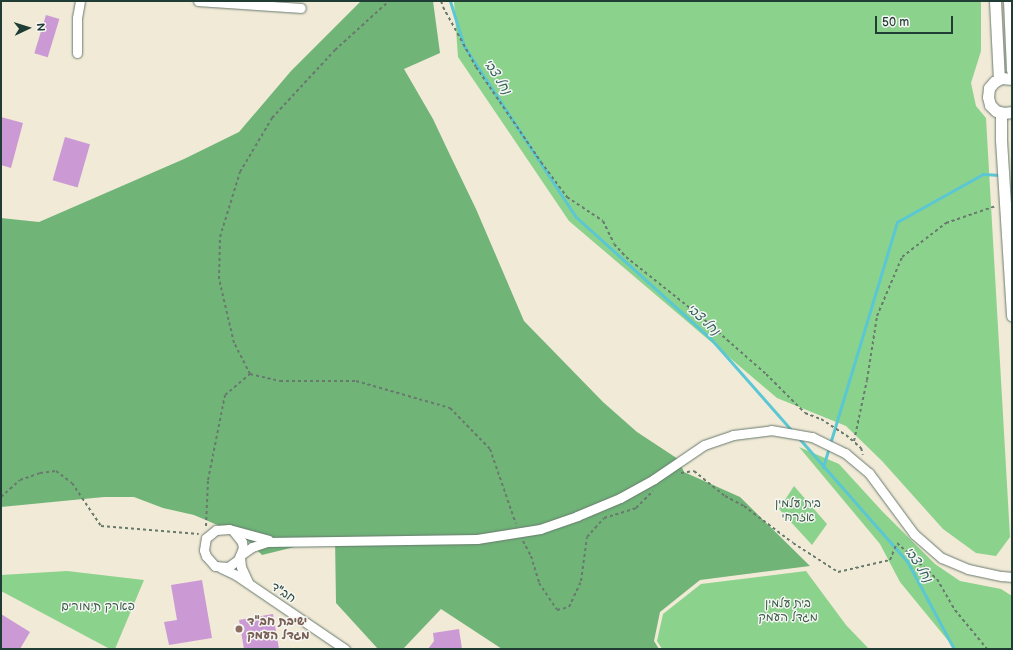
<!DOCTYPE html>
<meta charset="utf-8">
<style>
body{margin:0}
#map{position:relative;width:1013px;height:650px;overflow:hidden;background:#f1ead7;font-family:"Balsamiq Sans","Playpen Sans Hebrew",sans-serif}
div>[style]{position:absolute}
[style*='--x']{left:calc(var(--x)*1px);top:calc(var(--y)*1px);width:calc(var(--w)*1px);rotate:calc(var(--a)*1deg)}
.green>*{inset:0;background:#8bd28d}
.forest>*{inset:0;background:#70b478}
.stream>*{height:3px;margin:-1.5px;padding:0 1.5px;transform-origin:1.5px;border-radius:1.5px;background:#5bc7d3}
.building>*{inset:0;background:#cb9ad5;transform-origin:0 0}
.path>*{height:2px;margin-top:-1px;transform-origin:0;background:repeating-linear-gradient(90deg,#687a6d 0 3px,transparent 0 6px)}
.roads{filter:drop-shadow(0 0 1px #687a6d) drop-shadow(0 0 1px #687a6d)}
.minor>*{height:9px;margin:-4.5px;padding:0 4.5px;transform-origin:4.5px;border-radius:4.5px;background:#fff}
.tertiary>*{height:11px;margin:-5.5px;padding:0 5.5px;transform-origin:5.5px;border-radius:5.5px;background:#fff}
.dots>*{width:11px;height:11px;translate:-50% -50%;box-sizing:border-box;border:2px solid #f6f6f2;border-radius:50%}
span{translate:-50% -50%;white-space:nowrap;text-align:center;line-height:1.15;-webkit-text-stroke:3px #f6f6f2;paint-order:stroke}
.park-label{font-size:12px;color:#355b46}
.street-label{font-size:12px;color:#1f3d34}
.education-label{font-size:12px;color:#785e54;font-weight:700}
.left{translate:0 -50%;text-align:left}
.water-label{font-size:13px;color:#2e605c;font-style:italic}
.frame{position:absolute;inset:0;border:2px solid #1f3d34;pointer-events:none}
.north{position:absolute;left:8px;top:8px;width:40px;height:40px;-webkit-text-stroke:3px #f6f6f2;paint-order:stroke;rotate:86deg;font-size:11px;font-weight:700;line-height:16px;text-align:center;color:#1f3d34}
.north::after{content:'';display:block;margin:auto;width:14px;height:18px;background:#1f3d34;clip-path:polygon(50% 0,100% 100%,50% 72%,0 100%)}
.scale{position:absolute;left:875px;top:16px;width:78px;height:18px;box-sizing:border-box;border:2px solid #1f3d34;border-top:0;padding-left:5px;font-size:12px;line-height:14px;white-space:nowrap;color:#1f3d34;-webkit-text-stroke:3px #f6f6f2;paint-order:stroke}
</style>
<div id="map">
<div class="green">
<i style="clip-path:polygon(454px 1px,981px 1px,981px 51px,971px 83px,976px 106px,986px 118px,1010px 537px,996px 556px,976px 553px,943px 529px,882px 461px,846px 426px,777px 398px,569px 221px,458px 57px)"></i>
<i style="clip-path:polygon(799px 447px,839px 464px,882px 511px,935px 564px,960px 581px,1001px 589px,1012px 596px,1012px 649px,955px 649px,900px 582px,880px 544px)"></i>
<i style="clip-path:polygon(794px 486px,827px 524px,812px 545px,779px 509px)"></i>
<i style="clip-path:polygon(67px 571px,144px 580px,115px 649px,110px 649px,1px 591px,1px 575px)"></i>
<i style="clip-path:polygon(806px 571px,846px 625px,869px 649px,662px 649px,657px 641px,663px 614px,701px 584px)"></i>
</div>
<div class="forest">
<i style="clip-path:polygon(361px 1px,433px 1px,440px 53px,404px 69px,433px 119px,450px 155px,476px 209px,524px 321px,603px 402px,637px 432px,678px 459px,684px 472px,740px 497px,810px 566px,700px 580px,660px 612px,654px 641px,659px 649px,502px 649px,441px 609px,403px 649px,378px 649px,336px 603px,335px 537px,262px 555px,243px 536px,194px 515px,163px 508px,134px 497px,104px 497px,1px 507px,1px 218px,39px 222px,184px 159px,239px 132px,291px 71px)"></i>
</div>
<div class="stream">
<i style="--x:450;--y:1;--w:47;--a:72.7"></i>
<i style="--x:464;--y:46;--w:204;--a:56.8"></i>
<i style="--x:576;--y:217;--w:182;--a:42.1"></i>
<i style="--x:711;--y:339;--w:123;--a:48.6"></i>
<i style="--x:797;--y:436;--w:167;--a:48.7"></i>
<i style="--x:907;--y:561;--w:100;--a:61.9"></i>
<i style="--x:823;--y:467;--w:256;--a:-73.2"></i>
<i style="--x:897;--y:222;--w:98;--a:-29.2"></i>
<i style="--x:983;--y:174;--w:17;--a:3"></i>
</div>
<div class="building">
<i style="left:46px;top:15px;width:14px;height:40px;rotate:17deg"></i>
<i style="clip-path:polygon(1px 117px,23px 123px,11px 168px,1px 165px)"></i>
<i style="left:65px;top:137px;width:26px;height:45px;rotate:16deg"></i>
<i style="clip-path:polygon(202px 580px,212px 638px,169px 645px,164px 622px,177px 620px,171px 585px)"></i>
<i style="clip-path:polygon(1px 614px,30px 632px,20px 649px,1px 649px)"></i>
<i style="clip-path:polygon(273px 614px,279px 649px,244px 649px,239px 620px)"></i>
<i style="clip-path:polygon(459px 629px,462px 649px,428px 649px,434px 641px,433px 633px)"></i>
</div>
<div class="path">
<i style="--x:441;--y:1;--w:6;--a:72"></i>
<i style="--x:443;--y:7;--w:68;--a:61.2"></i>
<i style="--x:476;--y:67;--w:115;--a:55.6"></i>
<i style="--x:541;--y:162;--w:44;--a:53.4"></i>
<i style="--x:567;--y:197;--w:43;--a:33.7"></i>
<i style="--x:603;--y:221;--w:25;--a:64"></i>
<i style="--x:614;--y:244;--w:18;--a:47"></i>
<i style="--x:626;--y:257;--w:95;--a:38.6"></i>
<i style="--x:700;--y:316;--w:88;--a:41.3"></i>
<i style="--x:766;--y:374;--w:55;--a:45"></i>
<i style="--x:805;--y:413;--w:17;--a:21"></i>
<i style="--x:821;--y:419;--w:30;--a:33"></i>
<i style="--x:846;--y:435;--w:20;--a:41"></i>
<i style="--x:861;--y:448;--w:7;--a:74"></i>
<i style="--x:250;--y:374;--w:35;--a:-117"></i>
<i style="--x:234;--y:343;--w:66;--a:-103.2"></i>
<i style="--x:219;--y:279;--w:42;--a:-88.6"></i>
<i style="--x:220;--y:237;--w:68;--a:-72.9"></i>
<i style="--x:240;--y:172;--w:63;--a:-59.3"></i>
<i style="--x:272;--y:118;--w:93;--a:-47.2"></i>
<i style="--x:335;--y:50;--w:73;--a:-42.2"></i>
<i style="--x:854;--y:441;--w:62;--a:-78"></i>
<i style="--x:867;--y:380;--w:65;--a:-81.1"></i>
<i style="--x:877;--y:316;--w:64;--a:-67"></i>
<i style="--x:902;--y:257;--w:56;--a:-37.7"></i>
<i style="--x:946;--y:223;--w:53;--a:-18.8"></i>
<i style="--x:681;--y:473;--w:13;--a:-9"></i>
<i style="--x:694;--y:471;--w:40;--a:39"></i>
<i style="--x:725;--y:496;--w:21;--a:28"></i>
<i style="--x:744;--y:506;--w:61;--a:37.1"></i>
<i style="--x:793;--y:543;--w:54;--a:32.8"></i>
<i style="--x:838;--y:572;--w:53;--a:-13"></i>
<i style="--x:890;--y:560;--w:18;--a:-68"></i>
<i style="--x:897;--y:543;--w:54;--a:42"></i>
<i style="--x:937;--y:579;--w:36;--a:60"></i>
<i style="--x:955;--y:610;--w:50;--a:50.6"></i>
<i style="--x:1;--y:497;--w:25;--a:-42"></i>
<i style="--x:20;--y:480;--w:21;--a:-19"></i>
<i style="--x:40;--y:473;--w:16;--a:-7"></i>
<i style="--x:56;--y:471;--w:20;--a:37"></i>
<i style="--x:72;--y:483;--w:52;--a:56"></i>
<i style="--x:101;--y:526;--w:98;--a:4.7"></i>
<i style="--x:206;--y:526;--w:46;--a:-87.5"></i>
<i style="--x:208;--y:480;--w:87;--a:-78.7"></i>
<i style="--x:225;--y:395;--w:33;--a:-40"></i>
<i style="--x:250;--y:374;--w:31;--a:13"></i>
<i style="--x:280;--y:381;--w:76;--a:0"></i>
<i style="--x:356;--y:381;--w:98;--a:16"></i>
<i style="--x:450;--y:408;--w:57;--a:45.7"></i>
<i style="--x:490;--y:449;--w:79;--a:70.9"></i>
<i style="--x:523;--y:541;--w:17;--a:62"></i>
<i style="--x:531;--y:556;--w:28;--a:73"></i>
<i style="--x:539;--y:583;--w:32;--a:56"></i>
<i style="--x:557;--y:610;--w:12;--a:-14"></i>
<i style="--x:569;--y:607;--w:29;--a:-65"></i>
<i style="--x:581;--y:581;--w:44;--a:-82.2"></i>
<i style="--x:587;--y:537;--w:25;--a:-48"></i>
<i style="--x:604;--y:518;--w:34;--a:-17"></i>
<i style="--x:636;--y:508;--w:24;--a:-45"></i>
</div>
<div class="roads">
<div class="minor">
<i style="--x:198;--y:1;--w:103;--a:3.9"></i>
<i style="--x:77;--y:53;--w:35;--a:-90"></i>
<i style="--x:77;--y:18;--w:17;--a:-80"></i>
<i style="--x:234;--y:532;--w:13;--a:51"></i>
<i style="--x:242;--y:542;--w:6;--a:81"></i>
<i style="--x:243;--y:548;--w:13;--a:113"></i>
<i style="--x:238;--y:560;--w:12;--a:145"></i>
<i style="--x:228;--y:567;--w:13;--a:-176"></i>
<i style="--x:215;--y:566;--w:13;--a:-132"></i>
<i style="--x:206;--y:556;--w:6;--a:-108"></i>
<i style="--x:204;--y:550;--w:12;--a:-81"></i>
<i style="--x:206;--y:538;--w:13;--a:-39"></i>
<i style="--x:216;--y:530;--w:13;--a:-4"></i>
<i style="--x:229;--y:529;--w:41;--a:15.4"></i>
<i style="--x:242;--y:554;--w:12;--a:-35"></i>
<i style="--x:252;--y:547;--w:16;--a:-18"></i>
<i style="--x:267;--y:542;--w:210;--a:-0.8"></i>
<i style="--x:477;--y:539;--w:64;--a:-9"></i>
<i style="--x:540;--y:529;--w:39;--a:-19"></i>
<i style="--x:577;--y:516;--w:47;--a:-22.7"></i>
<i style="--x:620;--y:498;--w:39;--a:-29"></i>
<i style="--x:654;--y:479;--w:60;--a:-34.2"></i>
<i style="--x:704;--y:445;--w:31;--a:-19"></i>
<i style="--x:733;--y:435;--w:38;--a:-7"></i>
<i style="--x:771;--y:430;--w:42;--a:9.7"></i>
<i style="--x:812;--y:437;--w:37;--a:26"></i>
<i style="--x:845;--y:453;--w:31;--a:40"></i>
<i style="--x:869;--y:473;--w:76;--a:53.6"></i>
<i style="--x:914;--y:534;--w:37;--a:41"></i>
<i style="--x:942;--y:558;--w:28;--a:23"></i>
<i style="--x:968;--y:569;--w:35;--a:12"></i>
<i style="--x:1002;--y:576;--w:10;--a:6"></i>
<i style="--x:240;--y:557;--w:10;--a:84"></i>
<i style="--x:241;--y:567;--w:17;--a:65"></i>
<i style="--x:221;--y:568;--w:17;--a:25"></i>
<i style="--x:236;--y:575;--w:132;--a:34.2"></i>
</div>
<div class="tertiary">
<i style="--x:995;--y:1;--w:78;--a:87.1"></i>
<i style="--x:1009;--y:1;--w:69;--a:87.5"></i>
<i style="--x:1012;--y:79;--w:11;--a:-175"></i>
<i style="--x:1001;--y:78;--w:8;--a:150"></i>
<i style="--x:994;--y:82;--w:8;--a:130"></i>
<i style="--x:989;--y:88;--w:9;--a:96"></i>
<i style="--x:988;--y:97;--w:8;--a:76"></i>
<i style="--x:990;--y:105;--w:8;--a:45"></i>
<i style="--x:996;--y:111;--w:8;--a:14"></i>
<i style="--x:1004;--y:113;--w:8;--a:-7"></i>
<i style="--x:1001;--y:113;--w:27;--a:90"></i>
<i style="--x:1001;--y:140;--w:176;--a:86.4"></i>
</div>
</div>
<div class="dots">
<i style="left:239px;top:629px;background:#8d6e63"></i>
</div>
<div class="park-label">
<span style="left:798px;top:511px">בית עלמין<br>אזרחי</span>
<span style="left:788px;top:611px">בית עלמין<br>מגדל העמק</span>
<span style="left:98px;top:607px">פארק תימורים</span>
</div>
<div class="street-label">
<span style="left:283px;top:593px;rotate:34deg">חב"ד</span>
</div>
<div class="education-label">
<span class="left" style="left:247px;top:629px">ישיבת חב"ד<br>מגדל העמק</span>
</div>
<div class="water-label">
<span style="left:497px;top:77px;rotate:57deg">נחל צבי</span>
<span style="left:703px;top:320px;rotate:43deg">נחל צבי</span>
<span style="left:918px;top:565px;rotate:57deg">נחל צבי</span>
</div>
<div class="frame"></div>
<div class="north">N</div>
<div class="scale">50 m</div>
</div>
